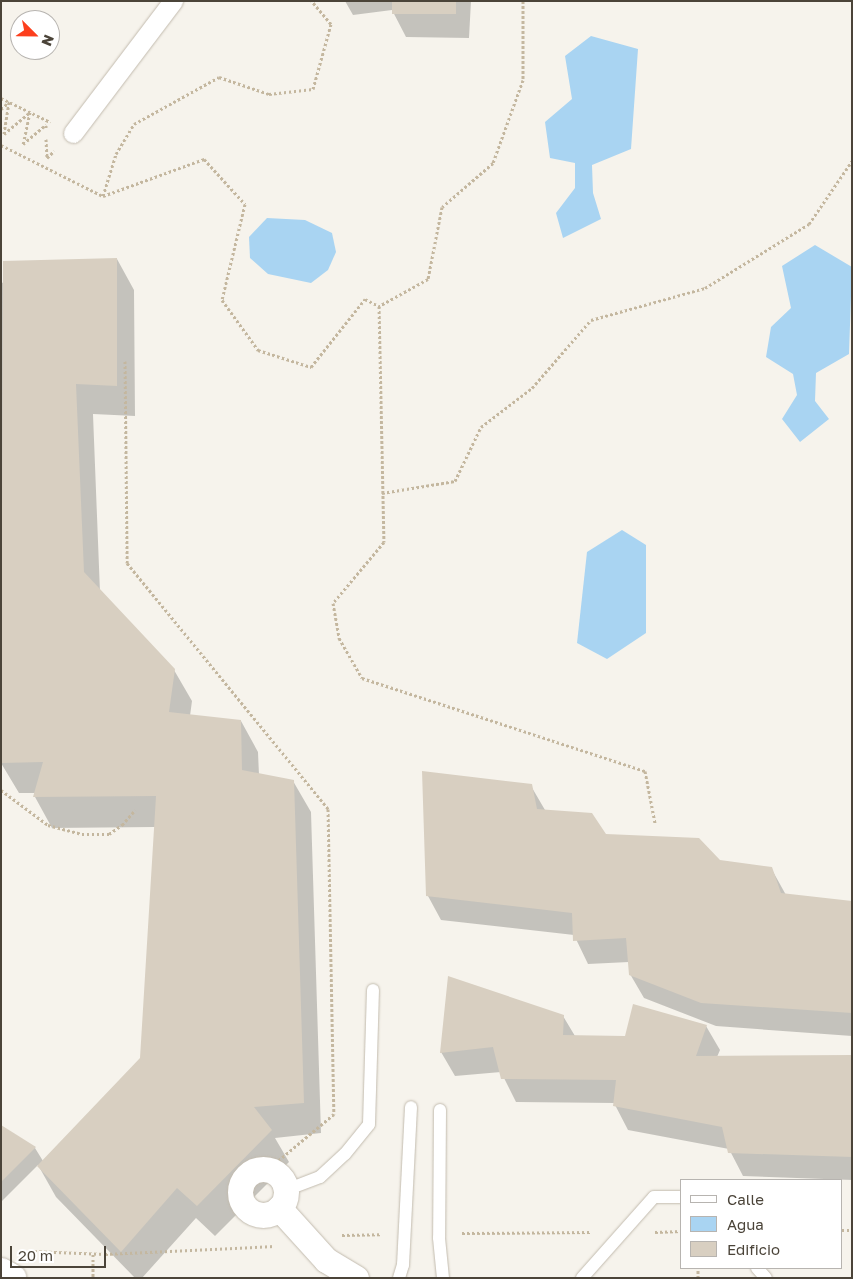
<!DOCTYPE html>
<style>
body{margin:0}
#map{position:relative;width:853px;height:1279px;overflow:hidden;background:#f6f3ec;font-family:"Golos Text",sans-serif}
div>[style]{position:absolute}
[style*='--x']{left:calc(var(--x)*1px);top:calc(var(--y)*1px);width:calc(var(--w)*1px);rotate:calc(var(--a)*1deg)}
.water>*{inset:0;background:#a9d4f2}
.shadow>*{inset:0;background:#0003}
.building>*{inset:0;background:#d8cfc1;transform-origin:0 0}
.path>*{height:3px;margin-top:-1.5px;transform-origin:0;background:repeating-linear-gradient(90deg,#c4b79f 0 2.5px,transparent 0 5px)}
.roads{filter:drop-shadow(0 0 1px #c2bbae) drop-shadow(0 0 1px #c2bbae)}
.service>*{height:12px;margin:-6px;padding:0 6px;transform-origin:6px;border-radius:6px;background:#fff}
.pedestrian>*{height:19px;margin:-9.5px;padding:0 9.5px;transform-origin:9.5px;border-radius:9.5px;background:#fff}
.minor>*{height:25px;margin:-12.5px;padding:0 12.5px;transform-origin:12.5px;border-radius:12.5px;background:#fff}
.minor>.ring{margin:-12.5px;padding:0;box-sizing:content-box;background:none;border:25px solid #fff;border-radius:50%}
.tertiary>*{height:28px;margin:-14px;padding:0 14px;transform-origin:14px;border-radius:14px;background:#fff}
span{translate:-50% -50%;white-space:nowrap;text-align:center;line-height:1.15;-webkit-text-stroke:4px #fff;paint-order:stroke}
.frame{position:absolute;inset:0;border:2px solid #4b4439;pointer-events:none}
.legend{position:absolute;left:680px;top:1179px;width:162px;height:90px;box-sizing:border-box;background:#fff;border:1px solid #b7b4b0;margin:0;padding:6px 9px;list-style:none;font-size:15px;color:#4b4439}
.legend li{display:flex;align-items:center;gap:10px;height:25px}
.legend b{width:25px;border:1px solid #b7b4b0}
.north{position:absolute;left:10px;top:10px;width:50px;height:50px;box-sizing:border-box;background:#fff;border:1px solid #b7b4b0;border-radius:50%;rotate:113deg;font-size:14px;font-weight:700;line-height:20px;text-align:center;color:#4b4439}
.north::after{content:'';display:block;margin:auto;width:18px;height:22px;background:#fc3f1d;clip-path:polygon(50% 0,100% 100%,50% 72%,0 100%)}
.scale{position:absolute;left:10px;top:1246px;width:96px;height:22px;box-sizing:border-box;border:2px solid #4b4439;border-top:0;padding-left:6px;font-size:15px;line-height:18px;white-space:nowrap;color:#4b4439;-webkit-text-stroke:4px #fff;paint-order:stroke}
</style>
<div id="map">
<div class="water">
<i style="clip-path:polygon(591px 36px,638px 49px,631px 149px,592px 165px,593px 193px,601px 219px,563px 238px,556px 213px,575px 188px,575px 163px,550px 158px,545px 122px,572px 99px,565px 56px)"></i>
<i style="clip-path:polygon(267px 218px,305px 220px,332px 233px,336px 252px,328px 270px,311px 283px,268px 274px,250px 258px,249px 237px)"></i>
<i style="clip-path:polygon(815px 245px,852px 267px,849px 354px,816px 373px,815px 401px,829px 419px,800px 442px,782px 419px,797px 395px,793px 374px,766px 357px,771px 327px,791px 308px,782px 266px)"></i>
<i style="clip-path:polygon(622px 530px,646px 545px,646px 633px,607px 659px,577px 643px,587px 552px)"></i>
</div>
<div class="shadow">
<i style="clip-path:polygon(345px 1px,471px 1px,469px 38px,406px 37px,392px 10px,353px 15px)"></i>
<i style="clip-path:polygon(117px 259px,134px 290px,135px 416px,93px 414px,100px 592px,174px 670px,192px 701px,190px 716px,241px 721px,258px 752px,259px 775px,293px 781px,311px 812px,321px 1133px,275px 1138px,289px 1162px,215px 1236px,196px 1218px,142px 1278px,135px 1278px,56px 1197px,38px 1165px,1px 1202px,1px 1127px,35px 1148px,43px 1161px,141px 1059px,155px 827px,52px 828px,35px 797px,36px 793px,19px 793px,1px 763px,1px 283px)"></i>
<i style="clip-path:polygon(531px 786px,545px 810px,605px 835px,719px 861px,771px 868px,786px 895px,852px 903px,852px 1036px,716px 1026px,644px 998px,630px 974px,629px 962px,588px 964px,574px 935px,441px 920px,428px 896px)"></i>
<i style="clip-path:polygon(563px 1016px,575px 1036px,626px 1037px,706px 1026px,720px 1050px,717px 1057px,852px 1056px,852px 1180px,743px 1176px,729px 1149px,628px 1130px,614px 1103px,516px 1102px,501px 1072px,455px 1076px,441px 1052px)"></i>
</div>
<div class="building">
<i style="left:392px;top:1px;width:64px;height:13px"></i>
<i style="clip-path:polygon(117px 258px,117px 386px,76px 384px,84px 572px,175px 669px,169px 712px,241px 720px,242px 770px,294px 780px,304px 1103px,254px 1107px,272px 1130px,197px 1206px,177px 1188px,121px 1252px,37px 1166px,140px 1058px,156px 796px,33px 797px,43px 762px,1px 763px,3px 261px)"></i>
<i style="clip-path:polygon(422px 771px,532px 784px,537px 809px,592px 813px,606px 834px,699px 838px,720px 860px,772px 867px,781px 893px,852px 901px,852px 1013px,701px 1003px,629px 975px,626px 938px,573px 941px,572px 913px,426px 896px)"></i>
<i style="clip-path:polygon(448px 976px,564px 1015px,563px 1035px,625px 1036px,633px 1004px,707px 1025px,696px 1056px,852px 1055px,852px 1157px,728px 1153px,722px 1127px,613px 1106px,616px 1080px,501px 1079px,493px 1047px,440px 1053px)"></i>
<i style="clip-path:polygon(1px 1125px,36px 1147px,1px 1182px)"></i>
</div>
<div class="path">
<i style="--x:523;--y:1;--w:79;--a:90"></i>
<i style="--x:523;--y:80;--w:88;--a:109.9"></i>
<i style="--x:493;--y:163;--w:67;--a:139.2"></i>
<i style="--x:442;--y:207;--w:73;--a:101"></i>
<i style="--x:428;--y:279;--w:56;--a:151.1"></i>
<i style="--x:379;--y:306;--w:236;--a:88.8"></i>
<i style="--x:384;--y:542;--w:80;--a:129.9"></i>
<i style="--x:333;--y:603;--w:36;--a:80"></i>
<i style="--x:339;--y:638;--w:46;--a:60.1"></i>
<i style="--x:362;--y:678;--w:298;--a:18.2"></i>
<i style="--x:645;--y:771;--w:53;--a:79.1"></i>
<i style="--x:1;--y:98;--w:55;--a:26.1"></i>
<i style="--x:1;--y:109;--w:11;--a:-41"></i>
<i style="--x:9;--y:102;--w:32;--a:99"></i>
<i style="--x:4;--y:134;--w:34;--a:-40"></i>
<i style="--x:30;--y:112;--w:33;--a:102"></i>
<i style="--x:23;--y:144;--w:30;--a:-40"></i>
<i style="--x:46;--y:125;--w:3;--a:90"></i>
<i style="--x:46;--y:139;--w:19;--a:87"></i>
<i style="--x:47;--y:158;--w:10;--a:-45"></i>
<i style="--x:1;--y:145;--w:114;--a:26.6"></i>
<i style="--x:103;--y:196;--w:44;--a:-72.8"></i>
<i style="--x:116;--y:154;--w:35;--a:-59"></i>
<i style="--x:134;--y:124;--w:97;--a:-28.9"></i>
<i style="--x:219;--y:77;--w:53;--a:18.8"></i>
<i style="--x:269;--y:94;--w:44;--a:-6.5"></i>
<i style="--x:313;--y:89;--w:67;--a:-74.5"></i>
<i style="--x:331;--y:24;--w:30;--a:-130"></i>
<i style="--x:103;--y:196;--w:108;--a:-20.1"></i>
<i style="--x:204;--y:159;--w:61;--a:47.7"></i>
<i style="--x:245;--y:204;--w:99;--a:103.5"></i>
<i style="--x:222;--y:300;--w:62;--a:54.2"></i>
<i style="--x:258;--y:350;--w:56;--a:17.8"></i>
<i style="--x:311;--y:367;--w:87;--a:-51.5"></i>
<i style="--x:365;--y:299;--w:16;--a:27"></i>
<i style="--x:125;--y:361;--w:202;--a:89.4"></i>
<i style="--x:127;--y:563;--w:318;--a:50.7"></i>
<i style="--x:328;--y:809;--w:305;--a:88.9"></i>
<i style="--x:334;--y:1114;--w:87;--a:140.1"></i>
<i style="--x:382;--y:493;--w:74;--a:-9.3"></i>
<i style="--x:455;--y:481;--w:60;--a:-64.3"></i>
<i style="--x:481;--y:427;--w:64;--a:-37.4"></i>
<i style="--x:532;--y:388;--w:90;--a:-49.1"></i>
<i style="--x:591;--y:320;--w:118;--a:-15.7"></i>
<i style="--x:705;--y:288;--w:122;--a:-31.6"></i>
<i style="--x:809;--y:224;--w:76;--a:-55.7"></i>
<i style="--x:1;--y:790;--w:59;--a:36.7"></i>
<i style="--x:48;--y:825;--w:35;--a:15"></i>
<i style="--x:82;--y:834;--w:27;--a:0"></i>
<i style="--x:109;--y:834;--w:16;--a:-35"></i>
<i style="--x:122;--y:825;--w:20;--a:-49"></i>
<i style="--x:842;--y:1230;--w:10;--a:0"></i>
<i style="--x:655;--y:1232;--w:27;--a:-2"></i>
<i style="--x:462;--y:1233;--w:129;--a:-0.4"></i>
<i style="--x:342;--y:1235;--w:39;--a:-1"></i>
<i style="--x:29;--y:1251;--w:76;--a:2.3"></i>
<i style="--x:105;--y:1254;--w:170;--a:-2.7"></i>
<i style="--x:93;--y:1254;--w:24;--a:90"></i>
<i style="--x:698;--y:1278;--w:10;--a:-90"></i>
</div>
<div class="roads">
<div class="service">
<i style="--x:440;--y:1110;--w:128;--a:90.4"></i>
<i style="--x:439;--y:1238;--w:40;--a:84.3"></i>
<i style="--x:286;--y:1190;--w:36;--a:-21"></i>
<i style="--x:320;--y:1177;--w:34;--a:-43"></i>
<i style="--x:345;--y:1154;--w:38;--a:-51"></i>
<i style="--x:369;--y:1124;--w:134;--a:-88.3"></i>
<i style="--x:757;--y:1268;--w:13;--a:48"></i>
<i style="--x:399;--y:1278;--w:14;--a:-73"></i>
<i style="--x:403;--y:1265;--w:158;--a:-87.1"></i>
<i style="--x:582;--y:1278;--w:108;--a:-48.4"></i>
<i style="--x:654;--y:1197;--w:28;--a:0"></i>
</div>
<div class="pedestrian">
<i style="--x:73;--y:133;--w:166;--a:-52.9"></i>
</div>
<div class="minor">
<i class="ring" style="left:240px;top:1169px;width:21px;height:21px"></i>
<i style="--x:279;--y:1208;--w:70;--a:47.9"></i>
<i style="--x:326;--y:1260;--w:35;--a:31"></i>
</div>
<div class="tertiary">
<i style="--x:1;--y:1272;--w:13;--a:29"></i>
</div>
</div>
<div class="frame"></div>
<ul class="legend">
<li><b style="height:6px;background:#fff"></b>Calle</li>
<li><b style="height:14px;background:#a9d4f2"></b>Agua</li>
<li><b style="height:14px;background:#d8cfc1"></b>Edificio</li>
</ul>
<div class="north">N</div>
<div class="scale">20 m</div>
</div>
